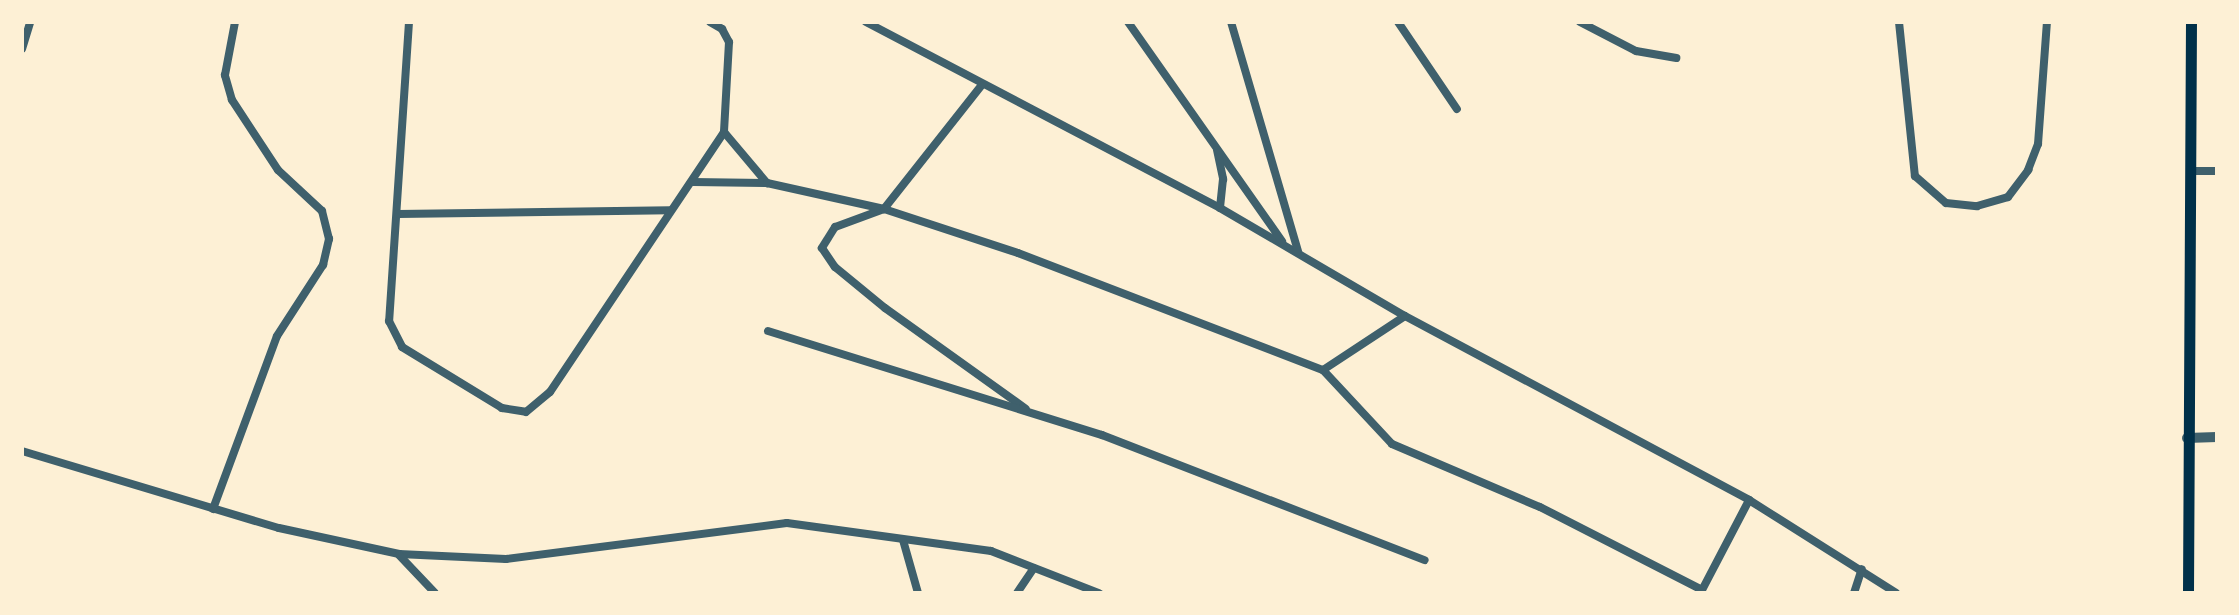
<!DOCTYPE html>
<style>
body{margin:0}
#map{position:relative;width:2239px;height:615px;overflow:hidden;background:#fdf0d5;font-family:Barlow,sans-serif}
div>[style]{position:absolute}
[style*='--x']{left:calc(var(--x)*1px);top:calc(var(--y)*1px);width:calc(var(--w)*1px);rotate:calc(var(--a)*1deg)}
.minor>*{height:8px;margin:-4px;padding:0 4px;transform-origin:4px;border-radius:4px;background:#3f606c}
.tertiary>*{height:10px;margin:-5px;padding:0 5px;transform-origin:5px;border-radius:5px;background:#3f606c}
.secondary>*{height:11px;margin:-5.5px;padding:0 5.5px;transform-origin:5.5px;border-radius:5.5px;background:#003049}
span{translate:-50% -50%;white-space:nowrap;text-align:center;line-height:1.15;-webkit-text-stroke:8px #fdf0d5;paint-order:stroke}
.frame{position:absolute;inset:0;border:24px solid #fdf0d5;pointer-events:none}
</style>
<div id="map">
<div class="minor">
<i style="--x:409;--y:22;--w:300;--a:93.8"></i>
<i style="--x:389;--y:321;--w:29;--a:63"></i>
<i style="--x:402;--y:347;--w:117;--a:31.4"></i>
<i style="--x:502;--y:408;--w:24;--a:9"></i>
<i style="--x:526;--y:412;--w:31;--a:-40"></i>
<i style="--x:550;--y:392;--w:313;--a:-56.2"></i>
<i style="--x:710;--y:22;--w:14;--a:30"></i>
<i style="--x:722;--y:29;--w:15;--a:62"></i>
<i style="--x:729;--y:42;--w:90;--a:93.2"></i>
<i style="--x:724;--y:132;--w:67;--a:49.9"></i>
<i style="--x:866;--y:22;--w:400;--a:27.7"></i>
<i style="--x:1220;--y:208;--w:214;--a:30.3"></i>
<i style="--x:1405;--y:316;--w:390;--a:28.1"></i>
<i style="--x:1749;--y:500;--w:174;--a:32.3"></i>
<i style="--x:1128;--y:22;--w:268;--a:54.9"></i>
<i style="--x:1231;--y:22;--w:239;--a:73.7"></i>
<i style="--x:1398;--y:22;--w:105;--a:55.9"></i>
<i style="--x:1580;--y:22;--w:63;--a:27.4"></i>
<i style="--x:1636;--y:51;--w:41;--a:9.9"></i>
<i style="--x:1899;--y:22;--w:155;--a:84.1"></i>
<i style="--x:1915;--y:176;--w:41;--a:41.1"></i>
<i style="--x:1946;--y:203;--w:31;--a:6"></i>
<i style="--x:1977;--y:206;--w:32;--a:-16"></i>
<i style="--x:2008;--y:197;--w:34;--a:-53"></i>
<i style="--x:2028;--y:170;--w:28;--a:-69"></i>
<i style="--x:2038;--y:144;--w:122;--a:-85.8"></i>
<i style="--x:22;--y:49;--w:28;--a:-73"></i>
<i style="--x:981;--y:86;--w:157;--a:128.3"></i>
<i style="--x:884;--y:209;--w:52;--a:159.8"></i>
<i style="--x:835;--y:227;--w:25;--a:122"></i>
<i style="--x:822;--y:248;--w:23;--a:56"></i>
<i style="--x:835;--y:267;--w:65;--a:39.4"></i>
<i style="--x:885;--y:308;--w:173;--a:35.6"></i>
<i style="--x:1217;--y:150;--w:30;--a:78"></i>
<i style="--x:1223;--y:179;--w:29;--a:96"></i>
<i style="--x:2190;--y:171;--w:27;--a:0"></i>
<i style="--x:693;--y:182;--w:74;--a:0.8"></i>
<i style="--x:767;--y:183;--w:120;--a:12.5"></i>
<i style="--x:884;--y:209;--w:141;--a:18.2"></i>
<i style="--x:1018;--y:253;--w:327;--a:21"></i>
<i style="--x:1323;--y:370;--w:101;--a:47"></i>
<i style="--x:1392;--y:444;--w:161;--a:23.1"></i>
<i style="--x:1540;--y:507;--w:182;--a:27.1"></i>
<i style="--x:398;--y:214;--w:272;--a:-0.8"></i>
<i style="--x:768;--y:331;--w:350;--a:17.3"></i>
<i style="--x:1102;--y:435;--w:346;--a:21.2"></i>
<i style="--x:1323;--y:370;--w:98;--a:-33.4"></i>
<i style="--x:22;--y:451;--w:268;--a:16.7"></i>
<i style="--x:279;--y:528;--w:123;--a:12.2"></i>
<i style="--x:399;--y:554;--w:107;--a:2.7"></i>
<i style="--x:506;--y:559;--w:283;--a:-7.3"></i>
<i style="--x:787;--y:523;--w:206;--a:7.8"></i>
<i style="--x:991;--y:551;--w:116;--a:21.3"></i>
<i style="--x:213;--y:509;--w:184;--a:-69.7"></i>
<i style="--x:277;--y:336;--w:85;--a:-57.1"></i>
<i style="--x:323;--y:265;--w:27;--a:-77"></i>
<i style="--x:329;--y:239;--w:29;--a:-104"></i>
<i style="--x:322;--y:211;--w:60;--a:-137"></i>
<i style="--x:278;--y:170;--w:84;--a:-123.3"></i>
<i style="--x:232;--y:100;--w:26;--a:-106"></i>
<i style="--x:225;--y:75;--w:54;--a:-79.3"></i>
<i style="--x:903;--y:540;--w:55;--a:74.2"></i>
<i style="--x:399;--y:555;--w:52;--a:46.5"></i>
<i style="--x:1701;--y:592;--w:104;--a:-62.4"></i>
<i style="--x:1017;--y:593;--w:30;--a:-56"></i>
<i style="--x:1854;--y:593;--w:25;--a:-72"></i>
</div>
<div class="tertiary">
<i style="--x:2187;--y:438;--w:30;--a:-2"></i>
</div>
<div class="secondary">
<i style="--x:2188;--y:593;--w:571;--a:-89.7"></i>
</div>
<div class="frame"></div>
</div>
